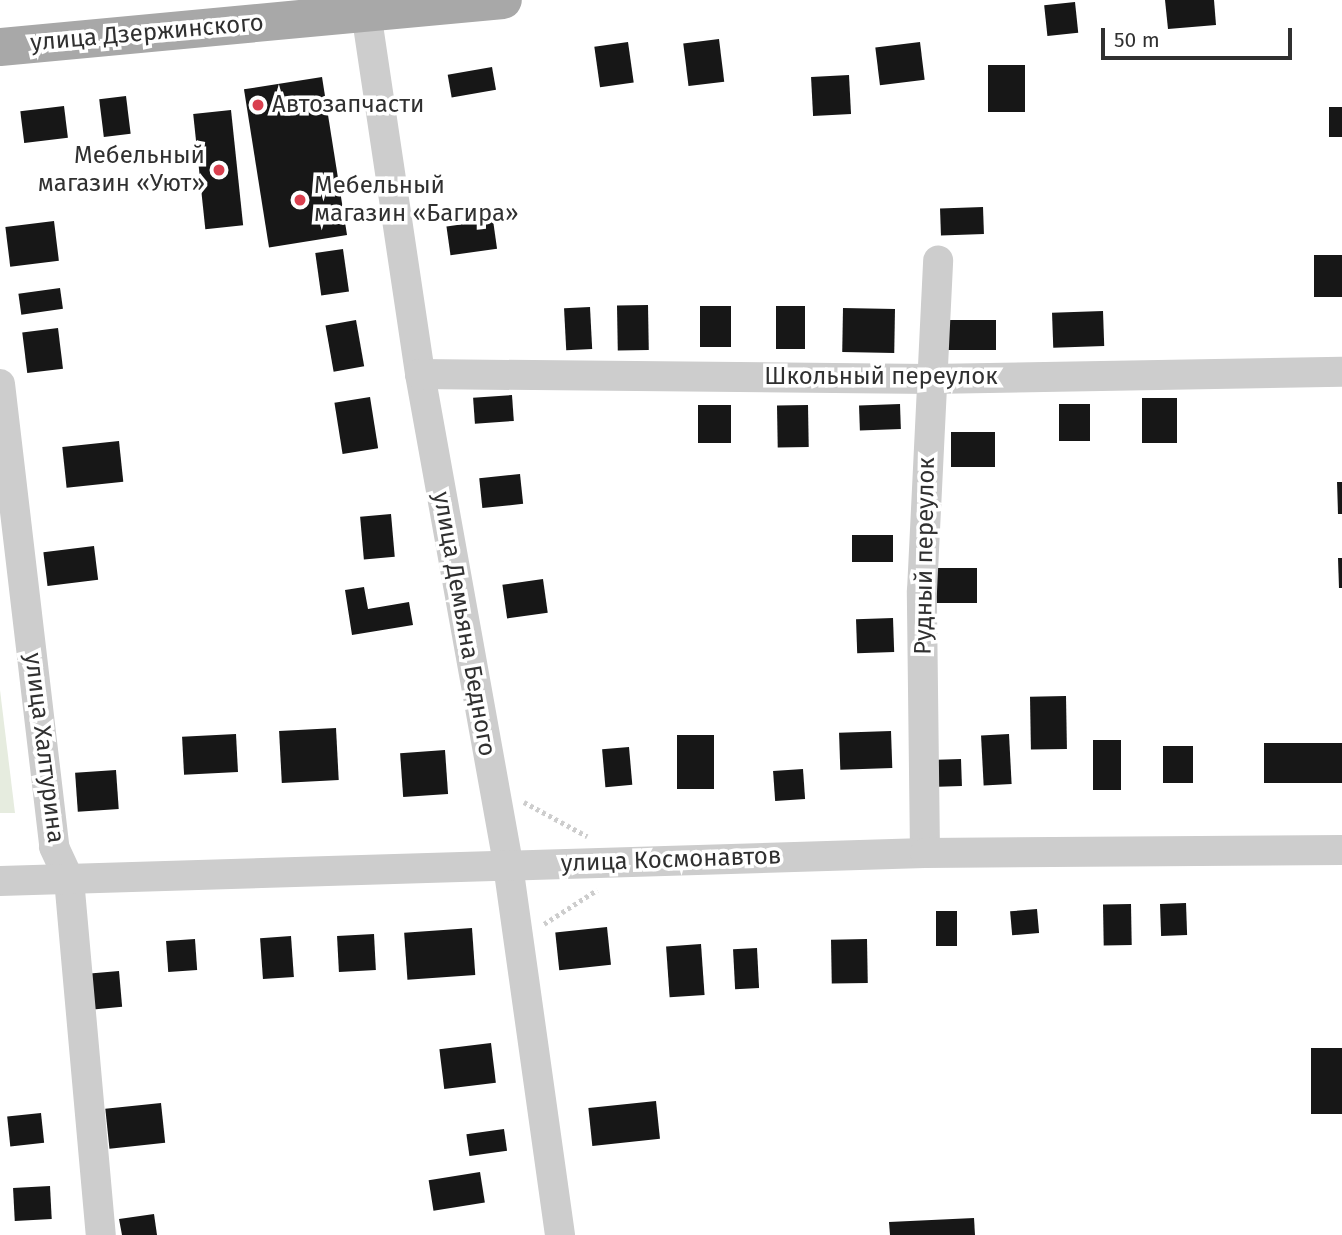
<!DOCTYPE html>
<meta charset="utf-8">
<style>
body{margin:0}
#map{position:relative;width:1342px;height:1235px;overflow:hidden;background:#fff;font-family:"Fira Sans",sans-serif}
div>[style]{position:absolute}
[style*='--x']{left:calc(var(--x)*1px);top:calc(var(--y)*1px);width:calc(var(--w)*1px);rotate:calc(var(--a)*1deg)}
.green>*{inset:0;background:#e6ecdf}
.building>*{inset:0;background:#171717;transform-origin:0 0}
.path>*{height:4.5px;margin-top:-2.25px;transform-origin:0;background:repeating-linear-gradient(90deg,#cdcdcd 0 3.5px,transparent 0 7px)}
.street>*{height:30px;margin:-15px;padding:0 15px;transform-origin:15px;border-radius:15px;background:#cdcdcd}
.primary>*{height:38px;margin:-19px;padding:0 19px;transform-origin:19px;border-radius:19px;background:#a8a8a8}
.dots>*{width:19px;height:19px;translate:-50% -50%;box-sizing:border-box;border:4px solid #fff;border-radius:50%}
span{translate:-50% -50%;white-space:nowrap;text-align:center;line-height:1.15;-webkit-text-stroke:7px #fff;paint-order:stroke}
.street-label{font-size:24px;color:#303030}
.poi-label{font-size:24px;color:#303030}
.left{translate:0 -50%;text-align:left}
.right{translate:-100% -50%;text-align:right}
.scale{position:absolute;left:1101px;top:28px;width:191px;height:32px;box-sizing:border-box;border:4px solid #303030;border-top:0;padding-left:9px;font-size:21px;line-height:24px;white-space:nowrap;color:#303030;-webkit-text-stroke:5px #fff;paint-order:stroke}
</style>
<div id="map">
<div class="green">
<i style="clip-path:polygon(0 690px,15px 813px,0 813px)"></i>
</div>
<div class="building">
<i style="clip-path:polygon(1165px 0,1214px 0,1216px 25px,1168px 29px)"></i>
<i style="left:1075px;top:2px;width:31px;height:31px;rotate:84deg"></i>
<i style="left:719px;top:39px;width:43px;height:36px;rotate:83deg"></i>
<i style="left:628px;top:42px;width:41px;height:34px;rotate:82deg"></i>
<i style="left:920px;top:42px;width:38px;height:45px;rotate:83deg"></i>
<i style="left:988px;top:65px;width:37px;height:47px"></i>
<i style="left:492px;top:67px;width:23px;height:45px;rotate:80deg"></i>
<i style="left:849px;top:75px;width:39px;height:38px;rotate:87deg"></i>
<i style="left:322px;top:77px;width:160px;height:79px;rotate:81deg"></i>
<i style="left:126px;top:96px;width:38px;height:27px;rotate:83deg"></i>
<i style="left:64px;top:106px;width:32px;height:44px;rotate:83deg"></i>
<i style="left:1342px;top:107px;width:30px;height:13px;rotate:90deg"></i>
<i style="left:231px;top:110px;width:116px;height:38px;rotate:84deg"></i>
<i style="left:983px;top:207px;width:27px;height:43px;rotate:88deg"></i>
<i style="left:493px;top:220px;width:29px;height:47px;rotate:82deg"></i>
<i style="left:54px;top:221px;width:40px;height:49px;rotate:83deg"></i>
<i style="left:343px;top:249px;width:43px;height:28px;rotate:82deg"></i>
<i style="left:1342px;top:255px;width:42px;height:28px;rotate:90deg"></i>
<i style="left:60px;top:288px;width:21px;height:42px;rotate:82deg"></i>
<i style="left:648px;top:305px;width:45px;height:31px;rotate:89deg"></i>
<i style="left:731px;top:306px;width:41px;height:31px;rotate:90deg"></i>
<i style="left:776px;top:306px;width:29px;height:43px"></i>
<i style="left:590px;top:307px;width:42px;height:26px;rotate:87deg"></i>
<i style="left:843px;top:308px;width:52px;height:44px;rotate:1deg"></i>
<i style="left:1103px;top:311px;width:35px;height:51px;rotate:88deg"></i>
<i style="left:356px;top:320px;width:47px;height:31px;rotate:80deg"></i>
<i style="left:944px;top:320px;width:52px;height:30px"></i>
<i style="left:58px;top:328px;width:41px;height:36px;rotate:83deg"></i>
<i style="left:512px;top:395px;width:26px;height:39px;rotate:86deg"></i>
<i style="left:370px;top:397px;width:52px;height:36px;rotate:81deg"></i>
<i style="left:1177px;top:398px;width:45px;height:35px;rotate:90deg"></i>
<i style="left:900px;top:404px;width:25px;height:41px;rotate:88deg"></i>
<i style="left:1059px;top:404px;width:31px;height:37px"></i>
<i style="left:698px;top:405px;width:33px;height:38px"></i>
<i style="left:808px;top:405px;width:42px;height:31px;rotate:89deg"></i>
<i style="left:995px;top:432px;width:35px;height:44px;rotate:90deg"></i>
<i style="left:119px;top:441px;width:41px;height:57px;rotate:84deg"></i>
<i style="left:520px;top:474px;width:30px;height:41px;rotate:84deg"></i>
<i style="clip-path:polygon(1337px 482px,1342px 482px,1342px 514px,1338px 514px)"></i>
<i style="left:391px;top:514px;width:43px;height:31px;rotate:85deg"></i>
<i style="left:893px;top:535px;width:27px;height:41px;rotate:90deg"></i>
<i style="left:94px;top:546px;width:34px;height:51px;rotate:83deg"></i>
<i style="clip-path:polygon(1338px 558px,1342px 558px,1342px 588px,1339px 588px)"></i>
<i style="left:977px;top:568px;width:35px;height:41px;rotate:90deg"></i>
<i style="left:543px;top:579px;width:34px;height:41px;rotate:82deg"></i>
<i style="clip-path:polygon(364px 587px,368px 609px,409px 602px,413px 625px,352px 635px,345px 590px)"></i>
<i style="left:893px;top:618px;width:34px;height:37px;rotate:88deg"></i>
<i style="left:1066px;top:696px;width:53px;height:36px;rotate:89deg"></i>
<i style="left:336px;top:728px;width:52px;height:57px;rotate:87deg"></i>
<i style="left:891px;top:731px;width:37px;height:52px;rotate:88deg"></i>
<i style="left:236px;top:734px;width:38px;height:54px;rotate:87deg"></i>
<i style="left:1009px;top:734px;width:50px;height:28px;rotate:87deg"></i>
<i style="left:677px;top:735px;width:37px;height:54px"></i>
<i style="left:1093px;top:740px;width:28px;height:50px"></i>
<i style="left:1342px;top:743px;width:40px;height:78px;rotate:90deg"></i>
<i style="left:1163px;top:746px;width:30px;height:37px"></i>
<i style="left:629px;top:747px;width:38px;height:27px;rotate:85deg"></i>
<i style="left:445px;top:750px;width:44px;height:45px;rotate:86deg"></i>
<i style="left:961px;top:759px;width:27px;height:24px;rotate:88deg"></i>
<i style="left:803px;top:769px;width:30px;height:30px;rotate:86deg"></i>
<i style="left:116px;top:770px;width:39px;height:41px;rotate:86deg"></i>
<i style="left:1186px;top:903px;width:32px;height:26px;rotate:88deg"></i>
<i style="left:1131px;top:904px;width:41px;height:28px;rotate:89deg"></i>
<i style="left:1037px;top:909px;width:24px;height:27px;rotate:85deg"></i>
<i style="left:957px;top:911px;width:35px;height:21px;rotate:90deg"></i>
<i style="left:607px;top:927px;width:38px;height:52px;rotate:84deg"></i>
<i style="left:472px;top:928px;width:47px;height:68px;rotate:86deg"></i>
<i style="left:374px;top:934px;width:36px;height:37px;rotate:87deg"></i>
<i style="left:291px;top:936px;width:41px;height:31px;rotate:86deg"></i>
<i style="left:195px;top:939px;width:31px;height:29px;rotate:86deg"></i>
<i style="left:867px;top:939px;width:44px;height:36px;rotate:89deg"></i>
<i style="left:701px;top:944px;width:51px;height:35px;rotate:86deg"></i>
<i style="left:757px;top:948px;width:40px;height:24px;rotate:87deg"></i>
<i style="left:119px;top:971px;width:36px;height:29px;rotate:85deg"></i>
<i style="left:491px;top:1043px;width:40px;height:52px;rotate:83deg"></i>
<i style="left:1342px;top:1048px;width:66px;height:31px;rotate:90deg"></i>
<i style="left:656px;top:1101px;width:38px;height:68px;rotate:84deg"></i>
<i style="left:161px;top:1103px;width:40px;height:56px;rotate:84deg"></i>
<i style="left:41px;top:1113px;width:30px;height:34px;rotate:84deg"></i>
<i style="left:504px;top:1129px;width:22px;height:38px;rotate:82deg"></i>
<i style="left:480px;top:1172px;width:31px;height:52px;rotate:81deg"></i>
<i style="left:50px;top:1186px;width:33px;height:37px;rotate:87deg"></i>
<i style="clip-path:polygon(154px 1214px,157px 1235px,122px 1235px,119px 1219px)"></i>
<i style="clip-path:polygon(974px 1218px,975px 1235px,890px 1235px,889px 1222px)"></i>
</div>
<div class="path">
<i style="--x:524;--y:802;--w:72;--a:28.4"></i>
<i style="--x:544;--y:924;--w:63;--a:-32.7"></i>
</div>
<div class="street">
<i style="--x:366;--y:12;--w:366;--a:81.5"></i>
<i style="--x:420;--y:374;--w:499;--a:79.8"></i>
<i style="--x:508;--y:865;--w:374;--a:82"></i>
<i style="--x:420;--y:374;--w:510;--a:0.56"></i>
<i style="--x:930;--y:379;--w:412;--a:-1"></i>
<i style="--x:0;--y:384;--w:466;--a:83.3"></i>
<i style="--x:54;--y:847;--w:35;--a:65"></i>
<i style="--x:69;--y:879;--w:357;--a:84.9"></i>
<i style="--x:925;--y:853;--w:262;--a:-90.7"></i>
<i style="--x:922;--y:591;--w:331;--a:-87.2"></i>
<i style="--x:0;--y:881;--w:925;--a:-1.73"></i>
<i style="--x:925;--y:853;--w:417;--a:-0.4"></i>
</div>
<div class="primary">
<i style="--x:0;--y:47;--w:505;--a:-5.34"></i>
</div>
<div class="dots">
<i style="left:258px;top:105px;background:#d9404f"></i>
<i style="left:219px;top:170px;background:#d9404f"></i>
<i style="left:300px;top:200px;background:#d9404f"></i>
</div>
<div class="street-label">
<span style="left:147px;top:33px;rotate:-5deg">улица Дзержинского</span>
<span style="left:881px;top:377px">Школьный переулок</span>
<span style="left:925px;top:556px;rotate:-89deg">Рудный переулок</span>
<span style="left:464px;top:624px;rotate:80deg">улица Демьяна Бедного</span>
<span style="left:44px;top:748px;rotate:83deg">улица Халтурина</span>
<span style="left:671px;top:860px;rotate:-2deg">улица Космонавтов</span>
</div>
<div class="poi-label">
<span class="left" style="left:272px;top:105px">Автозапчасти</span>
<span class="right" style="left:205px;top:170px">Мебельный<br>магазин «Уют»</span>
<span class="left" style="left:314px;top:200px">Мебельный<br>магазин «Багира»</span>
</div>
<div class="scale">50 m</div>
</div>
